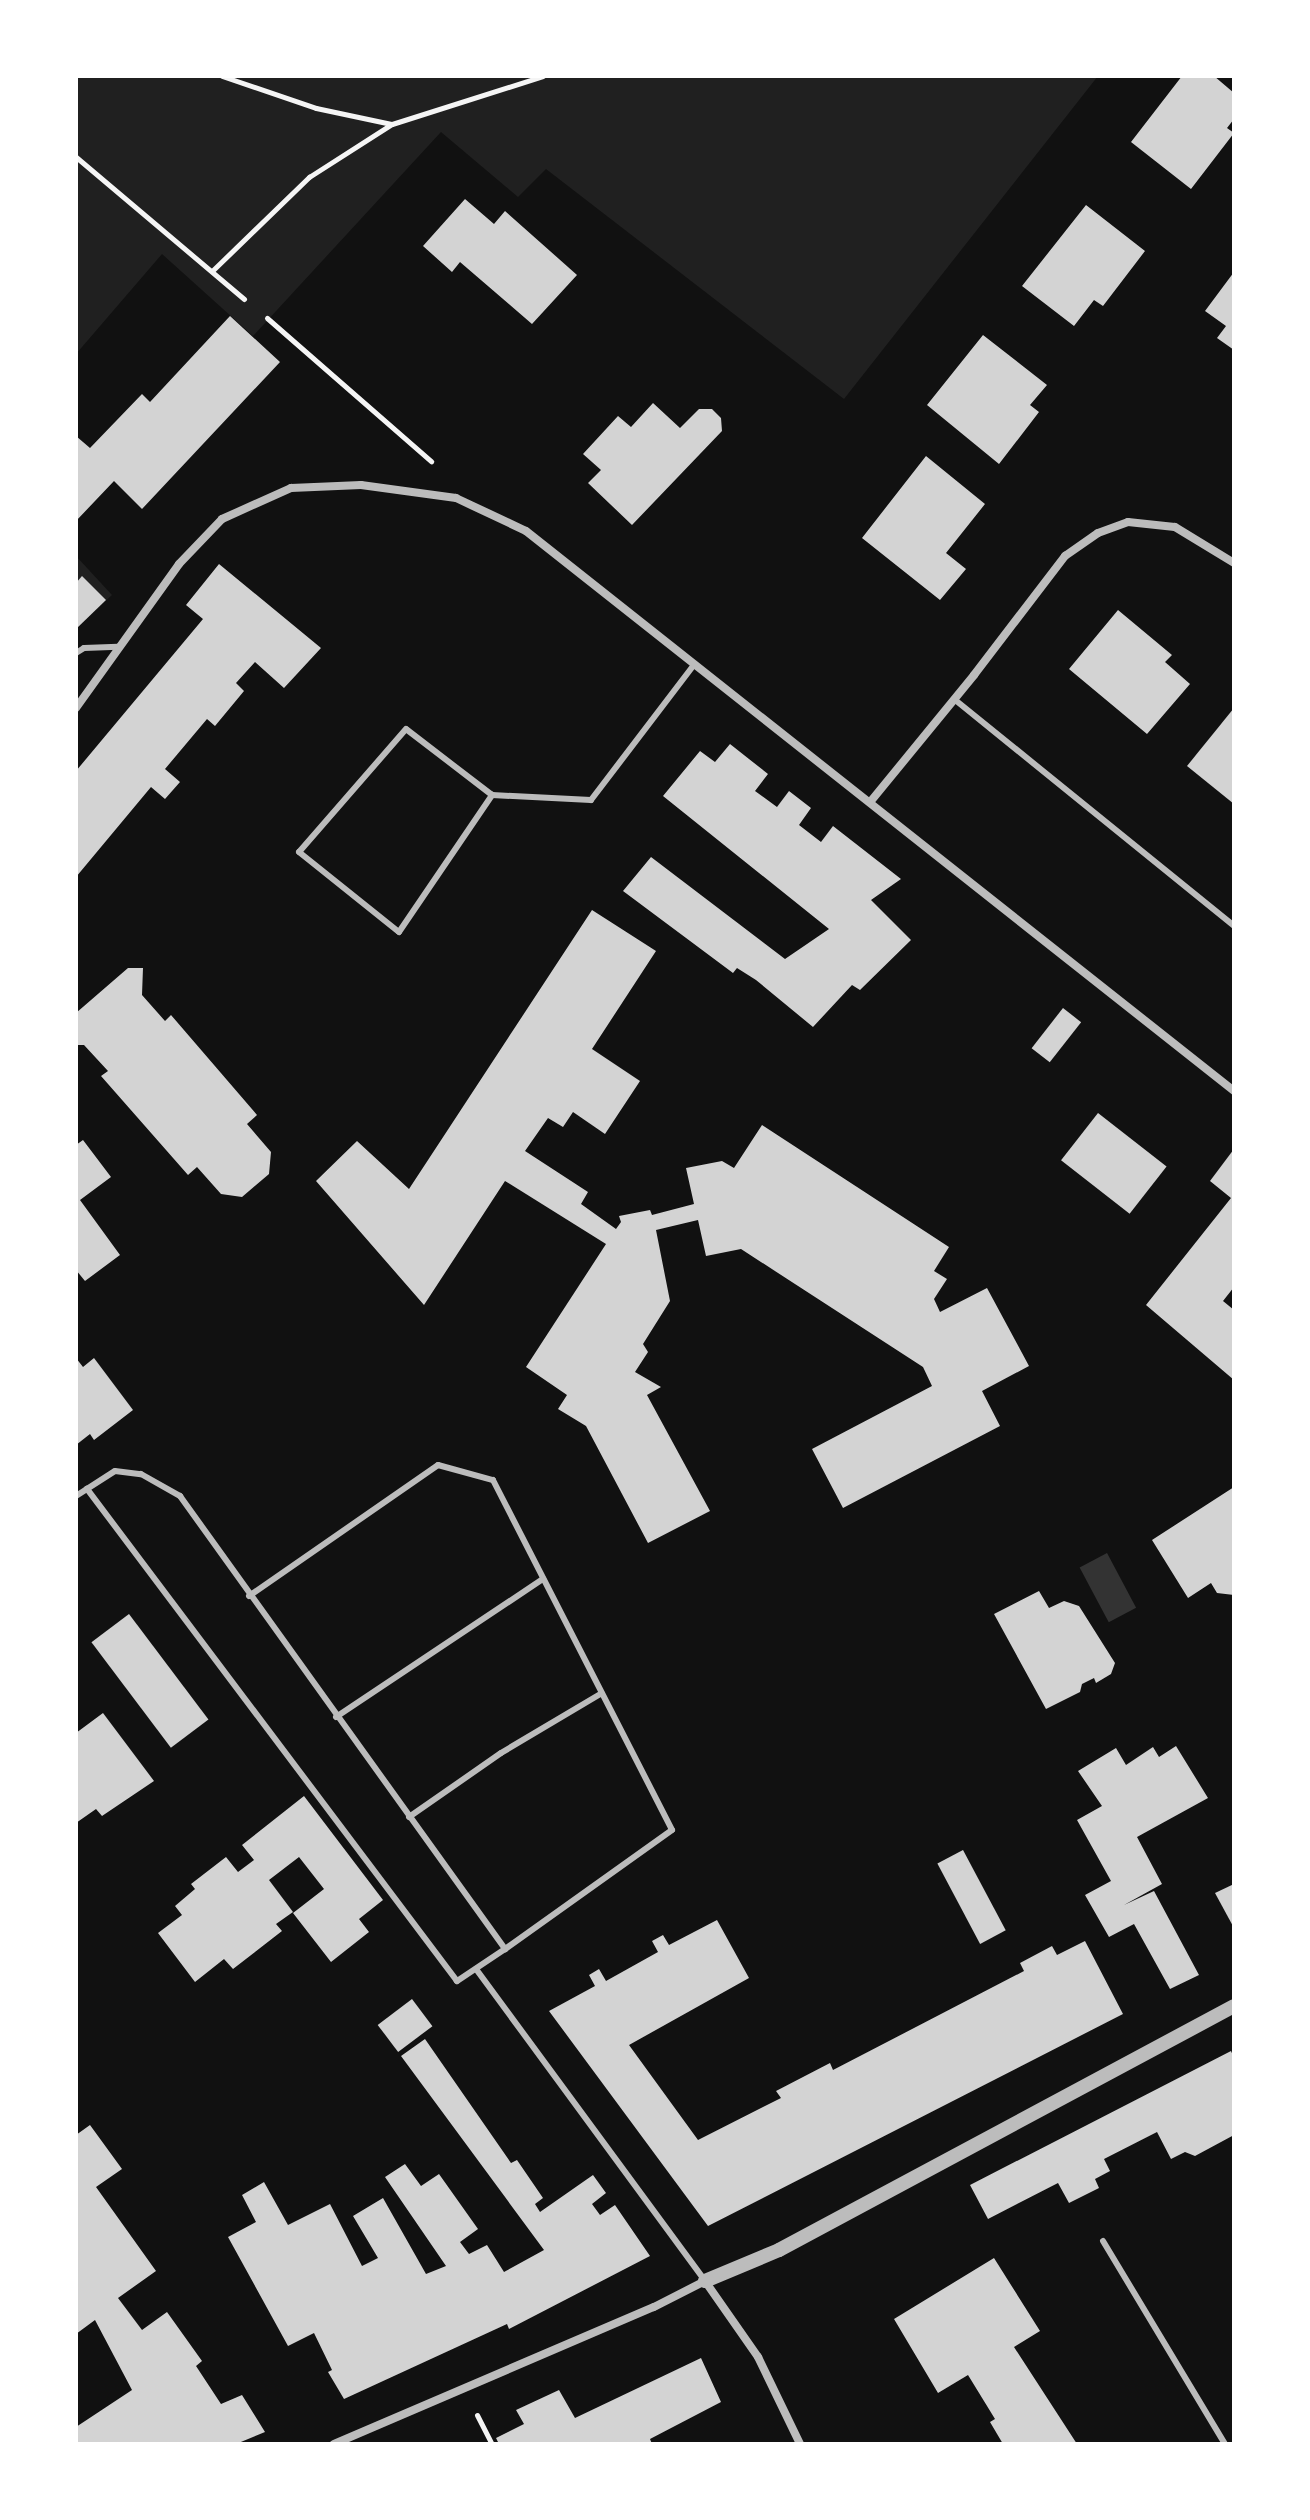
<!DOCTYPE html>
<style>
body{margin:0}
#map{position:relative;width:1310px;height:2520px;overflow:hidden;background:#111;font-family:Lato,sans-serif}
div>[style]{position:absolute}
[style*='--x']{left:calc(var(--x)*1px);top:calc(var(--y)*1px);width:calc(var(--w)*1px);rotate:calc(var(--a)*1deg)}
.green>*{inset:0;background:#202020}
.water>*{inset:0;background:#333;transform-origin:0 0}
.building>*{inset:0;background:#d3d3d3;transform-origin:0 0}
.path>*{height:5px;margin:-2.5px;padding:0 2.5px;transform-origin:2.5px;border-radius:2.5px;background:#f5f5f5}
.service>*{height:6px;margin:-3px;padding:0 3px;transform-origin:3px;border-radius:3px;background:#bcbcbc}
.minor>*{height:8px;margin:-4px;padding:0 4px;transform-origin:4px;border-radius:4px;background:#bcbcbc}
.tertiary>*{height:14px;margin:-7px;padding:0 7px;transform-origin:7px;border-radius:7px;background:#bcbcbc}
span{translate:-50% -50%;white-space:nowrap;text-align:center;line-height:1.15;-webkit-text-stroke:6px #fff;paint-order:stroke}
.frame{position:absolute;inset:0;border:78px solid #fff;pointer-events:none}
</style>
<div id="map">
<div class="green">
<i style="clip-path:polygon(76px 76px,1098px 76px,844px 399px,546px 169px,518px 197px,441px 132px,253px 336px,162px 254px,76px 354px)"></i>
<i style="clip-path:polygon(76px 556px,112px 595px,76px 628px)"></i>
</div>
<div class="water">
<i style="left:1107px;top:1553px;width:62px;height:31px;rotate:62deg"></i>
</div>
<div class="building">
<i style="clip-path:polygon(1182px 76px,1214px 76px,1234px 93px,1234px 119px,1227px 128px,1234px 133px,1191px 189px,1131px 142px)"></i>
<i style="clip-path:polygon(465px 199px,494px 224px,505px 211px,577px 275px,532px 324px,460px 262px,452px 272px,423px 246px)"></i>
<i style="clip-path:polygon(1086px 205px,1145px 251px,1103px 306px,1094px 300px,1074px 326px,1022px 286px)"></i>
<i style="clip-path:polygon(1234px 272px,1234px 350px,1217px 338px,1226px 326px,1205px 311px)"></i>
<i style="clip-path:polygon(230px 316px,280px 362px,142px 509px,114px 481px,76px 521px,76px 436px,90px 448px,142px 394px,150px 402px)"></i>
<i style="clip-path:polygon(983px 335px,1047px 385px,1030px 405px,1039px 412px,999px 464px,927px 405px)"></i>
<i style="clip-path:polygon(653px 403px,680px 428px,699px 409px,712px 409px,721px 418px,722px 431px,632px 525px,588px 483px,601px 470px,583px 454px,618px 416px,631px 427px)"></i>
<i style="clip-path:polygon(926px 456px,985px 504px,946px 553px,966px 569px,940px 600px,862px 538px)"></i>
<i style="clip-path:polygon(219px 564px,321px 648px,284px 688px,255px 662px,236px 683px,244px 691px,215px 726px,207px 719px,165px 769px,180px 782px,165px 799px,151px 787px,76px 877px,76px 771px,203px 619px,186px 605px)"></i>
<i style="clip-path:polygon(82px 576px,106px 600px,76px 629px,76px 583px)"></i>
<i style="clip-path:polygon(1118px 610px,1172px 655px,1165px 662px,1190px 684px,1147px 734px,1069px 669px)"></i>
<i style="clip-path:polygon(1234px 708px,1234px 804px,1187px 766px)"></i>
<i style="clip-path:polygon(730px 744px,768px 774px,755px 791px,777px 807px,789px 791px,811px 808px,799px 825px,821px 842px,833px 826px,901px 879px,871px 900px,911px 940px,860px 990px,852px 985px,813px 1027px,756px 980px,737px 968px,733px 973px,623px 891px,651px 857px,785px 959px,829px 929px,663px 796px,700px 751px,715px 762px)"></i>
<i style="clip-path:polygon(592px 910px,656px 951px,592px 1049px,640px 1081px,605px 1134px,573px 1112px,563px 1127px,548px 1118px,525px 1151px,588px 1192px,581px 1204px,616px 1229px,621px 1222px,619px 1216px,650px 1210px,652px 1215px,694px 1204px,686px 1168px,722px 1161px,734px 1168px,762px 1125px,949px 1247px,934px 1271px,947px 1279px,934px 1299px,940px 1312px,987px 1288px,1029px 1366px,982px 1391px,1000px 1426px,843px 1508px,812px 1449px,932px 1386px,923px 1367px,741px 1249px,706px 1256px,698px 1220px,656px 1230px,670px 1301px,643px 1344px,648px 1352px,635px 1372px,661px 1387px,647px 1395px,710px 1511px,648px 1543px,586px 1426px,558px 1409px,567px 1395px,526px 1367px,606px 1244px,505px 1181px,424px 1305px,316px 1181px,357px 1141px,409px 1189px)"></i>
<i style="clip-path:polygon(128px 968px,143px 968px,142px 995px,165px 1021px,171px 1015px,257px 1115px,247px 1124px,271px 1152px,269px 1174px,242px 1197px,221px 1194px,197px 1167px,188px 1175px,101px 1076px,108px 1071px,84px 1045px,76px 1045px,76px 1013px)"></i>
<i style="left:1063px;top:1008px;width:23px;height:51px;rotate:38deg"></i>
<i style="left:1098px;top:1113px;width:87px;height:60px;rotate:38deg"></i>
<i style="clip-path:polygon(83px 1140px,111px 1177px,80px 1200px,120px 1255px,85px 1281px,76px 1270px,76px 1145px)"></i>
<i style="clip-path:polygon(1234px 1149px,1234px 1287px,1223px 1301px,1234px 1310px,1234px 1380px,1146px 1305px,1231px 1198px,1210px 1181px)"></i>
<i style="clip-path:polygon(76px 1358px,83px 1367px,94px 1358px,133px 1410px,94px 1440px,90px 1434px,76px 1445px)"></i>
<i style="clip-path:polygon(1234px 1487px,1234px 1595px,1217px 1593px,1211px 1583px,1188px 1598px,1152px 1540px)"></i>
<i style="clip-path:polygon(1039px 1591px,1049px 1608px,1064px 1601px,1079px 1606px,1115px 1663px,1111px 1674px,1096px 1683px,1094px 1678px,1082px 1684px,1080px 1692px,1046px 1709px,994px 1614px)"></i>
<i style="left:129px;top:1614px;width:132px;height:47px;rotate:53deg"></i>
<i style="clip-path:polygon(103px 1713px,154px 1781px,102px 1816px,96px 1809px,76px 1823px,76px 1733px)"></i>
<i style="clip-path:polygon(1176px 1746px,1208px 1798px,1137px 1837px,1162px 1884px,1124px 1905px,1154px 1891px,1199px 1975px,1170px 1989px,1134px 1924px,1109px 1937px,1085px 1895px,1111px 1881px,1077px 1820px,1102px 1806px,1078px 1771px,1116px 1748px,1126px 1765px,1153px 1747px,1159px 1757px)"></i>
<i style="clip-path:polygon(304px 1796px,383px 1900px,359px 1919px,369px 1932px,331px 1962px,293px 1913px,324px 1889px,299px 1857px,269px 1880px,293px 1912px,276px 1924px,282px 1931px,233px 1969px,224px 1959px,195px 1982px,158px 1933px,182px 1915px,175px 1906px,195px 1889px,191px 1884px,226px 1857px,238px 1872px,254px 1860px,242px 1845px)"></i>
<i style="left:963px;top:1850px;width:91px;height:29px;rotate:62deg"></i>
<i style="clip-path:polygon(1234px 1884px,1234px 1928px,1215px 1893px)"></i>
<i style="clip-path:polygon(717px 1920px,749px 1978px,629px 2045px,698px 2140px,781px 2098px,776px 2091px,830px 2063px,833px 2070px,1024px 1971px,1020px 1963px,1052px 1946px,1057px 1955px,1085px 1941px,1123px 2014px,708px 2226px,549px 2011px,595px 1986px,589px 1975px,599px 1969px,606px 1981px,658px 1952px,652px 1941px,663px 1935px,669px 1945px)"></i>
<i style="left:412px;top:1999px;width:34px;height:43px;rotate:53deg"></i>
<i style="clip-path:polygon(425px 2039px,511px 2163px,517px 2160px,543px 2198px,535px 2204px,540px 2212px,593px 2175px,606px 2193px,592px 2204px,600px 2215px,615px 2205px,650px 2256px,509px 2329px,507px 2324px,344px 2399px,328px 2372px,332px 2370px,314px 2333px,288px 2346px,228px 2237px,256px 2222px,242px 2195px,264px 2182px,288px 2225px,330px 2204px,362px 2266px,378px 2258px,353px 2216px,383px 2198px,426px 2274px,446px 2266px,385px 2177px,405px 2164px,421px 2186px,439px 2174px,478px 2229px,460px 2242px,469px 2254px,487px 2245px,504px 2272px,544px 2250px,401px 2056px)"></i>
<i style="clip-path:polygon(1231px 2051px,1234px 2058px,1234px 2135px,1195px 2156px,1185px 2152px,1171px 2159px,1157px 2132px,1104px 2159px,1110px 2171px,1095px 2179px,1099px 2188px,1069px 2203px,1058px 2183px,988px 2219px,970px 2185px)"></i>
<i style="clip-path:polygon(90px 2125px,122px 2169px,96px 2187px,156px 2271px,118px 2298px,142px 2330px,167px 2312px,202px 2361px,196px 2366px,221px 2404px,242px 2395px,265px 2432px,236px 2444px,76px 2444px,76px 2427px,132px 2390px,95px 2320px,76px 2334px,76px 2135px)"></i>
<i style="clip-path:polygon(994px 2258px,1040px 2331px,1014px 2347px,1077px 2444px,1003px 2444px,990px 2422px,995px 2419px,968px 2375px,938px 2393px,894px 2319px)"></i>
<i style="clip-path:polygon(701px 2358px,721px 2402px,650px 2439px,652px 2444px,499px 2444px,496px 2438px,524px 2424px,516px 2410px,559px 2390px,575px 2418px)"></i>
</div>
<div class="path">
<i style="--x:222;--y:76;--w:99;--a:18.8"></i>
<i style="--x:316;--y:108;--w:77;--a:12"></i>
<i style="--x:76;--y:157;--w:220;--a:40.2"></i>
<i style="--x:213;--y:270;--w:134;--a:-44.1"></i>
<i style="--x:309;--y:177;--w:98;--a:-32.6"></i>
<i style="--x:392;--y:124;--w:158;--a:-17.6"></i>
<i style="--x:267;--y:318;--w:218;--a:41.1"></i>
<i style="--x:477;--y:2415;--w:33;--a:63"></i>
</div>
<div class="service">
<i style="--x:76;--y:653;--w:9;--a:-32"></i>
<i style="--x:84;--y:648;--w:34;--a:-2"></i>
<i style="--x:954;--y:699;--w:360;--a:39"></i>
<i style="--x:492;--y:795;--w:108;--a:-142.5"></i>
<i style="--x:406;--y:729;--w:163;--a:131"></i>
<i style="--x:299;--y:852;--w:128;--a:38.7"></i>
<i style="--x:399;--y:932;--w:166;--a:-55.8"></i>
<i style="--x:492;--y:795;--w:99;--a:2.9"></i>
<i style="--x:591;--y:800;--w:170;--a:-52.7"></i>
<i style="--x:76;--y:1496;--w:46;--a:-32.7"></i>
<i style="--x:115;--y:1471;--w:26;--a:7"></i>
<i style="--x:141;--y:1474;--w:45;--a:29.4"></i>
<i style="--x:180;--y:1496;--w:558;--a:54.34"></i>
<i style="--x:505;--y:1949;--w:58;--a:146.3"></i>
<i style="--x:457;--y:1981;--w:616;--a:-126.94"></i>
<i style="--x:249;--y:1596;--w:230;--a:-34.7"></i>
<i style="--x:438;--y:1465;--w:57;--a:15.3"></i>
<i style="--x:493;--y:1480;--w:393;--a:62.9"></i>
<i style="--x:672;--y:1830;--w:205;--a:144.5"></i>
<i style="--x:336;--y:1717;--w:249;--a:-33.7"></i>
<i style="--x:409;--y:1817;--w:112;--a:-34.8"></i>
<i style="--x:501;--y:1753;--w:117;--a:-30.7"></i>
<i style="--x:476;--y:1969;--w:387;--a:53.7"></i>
<i style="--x:1103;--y:2241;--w:237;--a:59"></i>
</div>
<div class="minor">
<i style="--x:76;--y:708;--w:177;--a:-54.4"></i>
<i style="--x:179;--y:564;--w:62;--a:-46.3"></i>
<i style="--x:222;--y:519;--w:76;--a:-24.2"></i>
<i style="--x:291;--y:488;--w:70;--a:-2.5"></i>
<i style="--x:361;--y:485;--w:96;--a:7.8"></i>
<i style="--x:456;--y:498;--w:77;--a:25.2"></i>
<i style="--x:526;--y:531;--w:903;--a:38.34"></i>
<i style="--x:871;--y:801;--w:163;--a:-50.7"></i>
<i style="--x:974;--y:675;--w:150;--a:-52.6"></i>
<i style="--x:1065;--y:556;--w:40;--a:-34.9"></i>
<i style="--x:1098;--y:533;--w:32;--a:-20"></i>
<i style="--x:1128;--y:522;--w:47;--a:6.1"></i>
<i style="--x:1175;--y:527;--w:69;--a:31.4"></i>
<i style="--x:334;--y:2444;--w:348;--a:-23.2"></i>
<i style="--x:654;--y:2307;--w:57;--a:-27"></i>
<i style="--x:705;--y:2281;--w:93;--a:55.1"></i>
<i style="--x:758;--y:2357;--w:97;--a:64.2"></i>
</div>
<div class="tertiary">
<i style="--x:705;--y:2281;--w:80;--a:-22.7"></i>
<i style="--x:779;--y:2250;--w:516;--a:-28.2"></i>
</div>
<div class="frame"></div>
</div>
